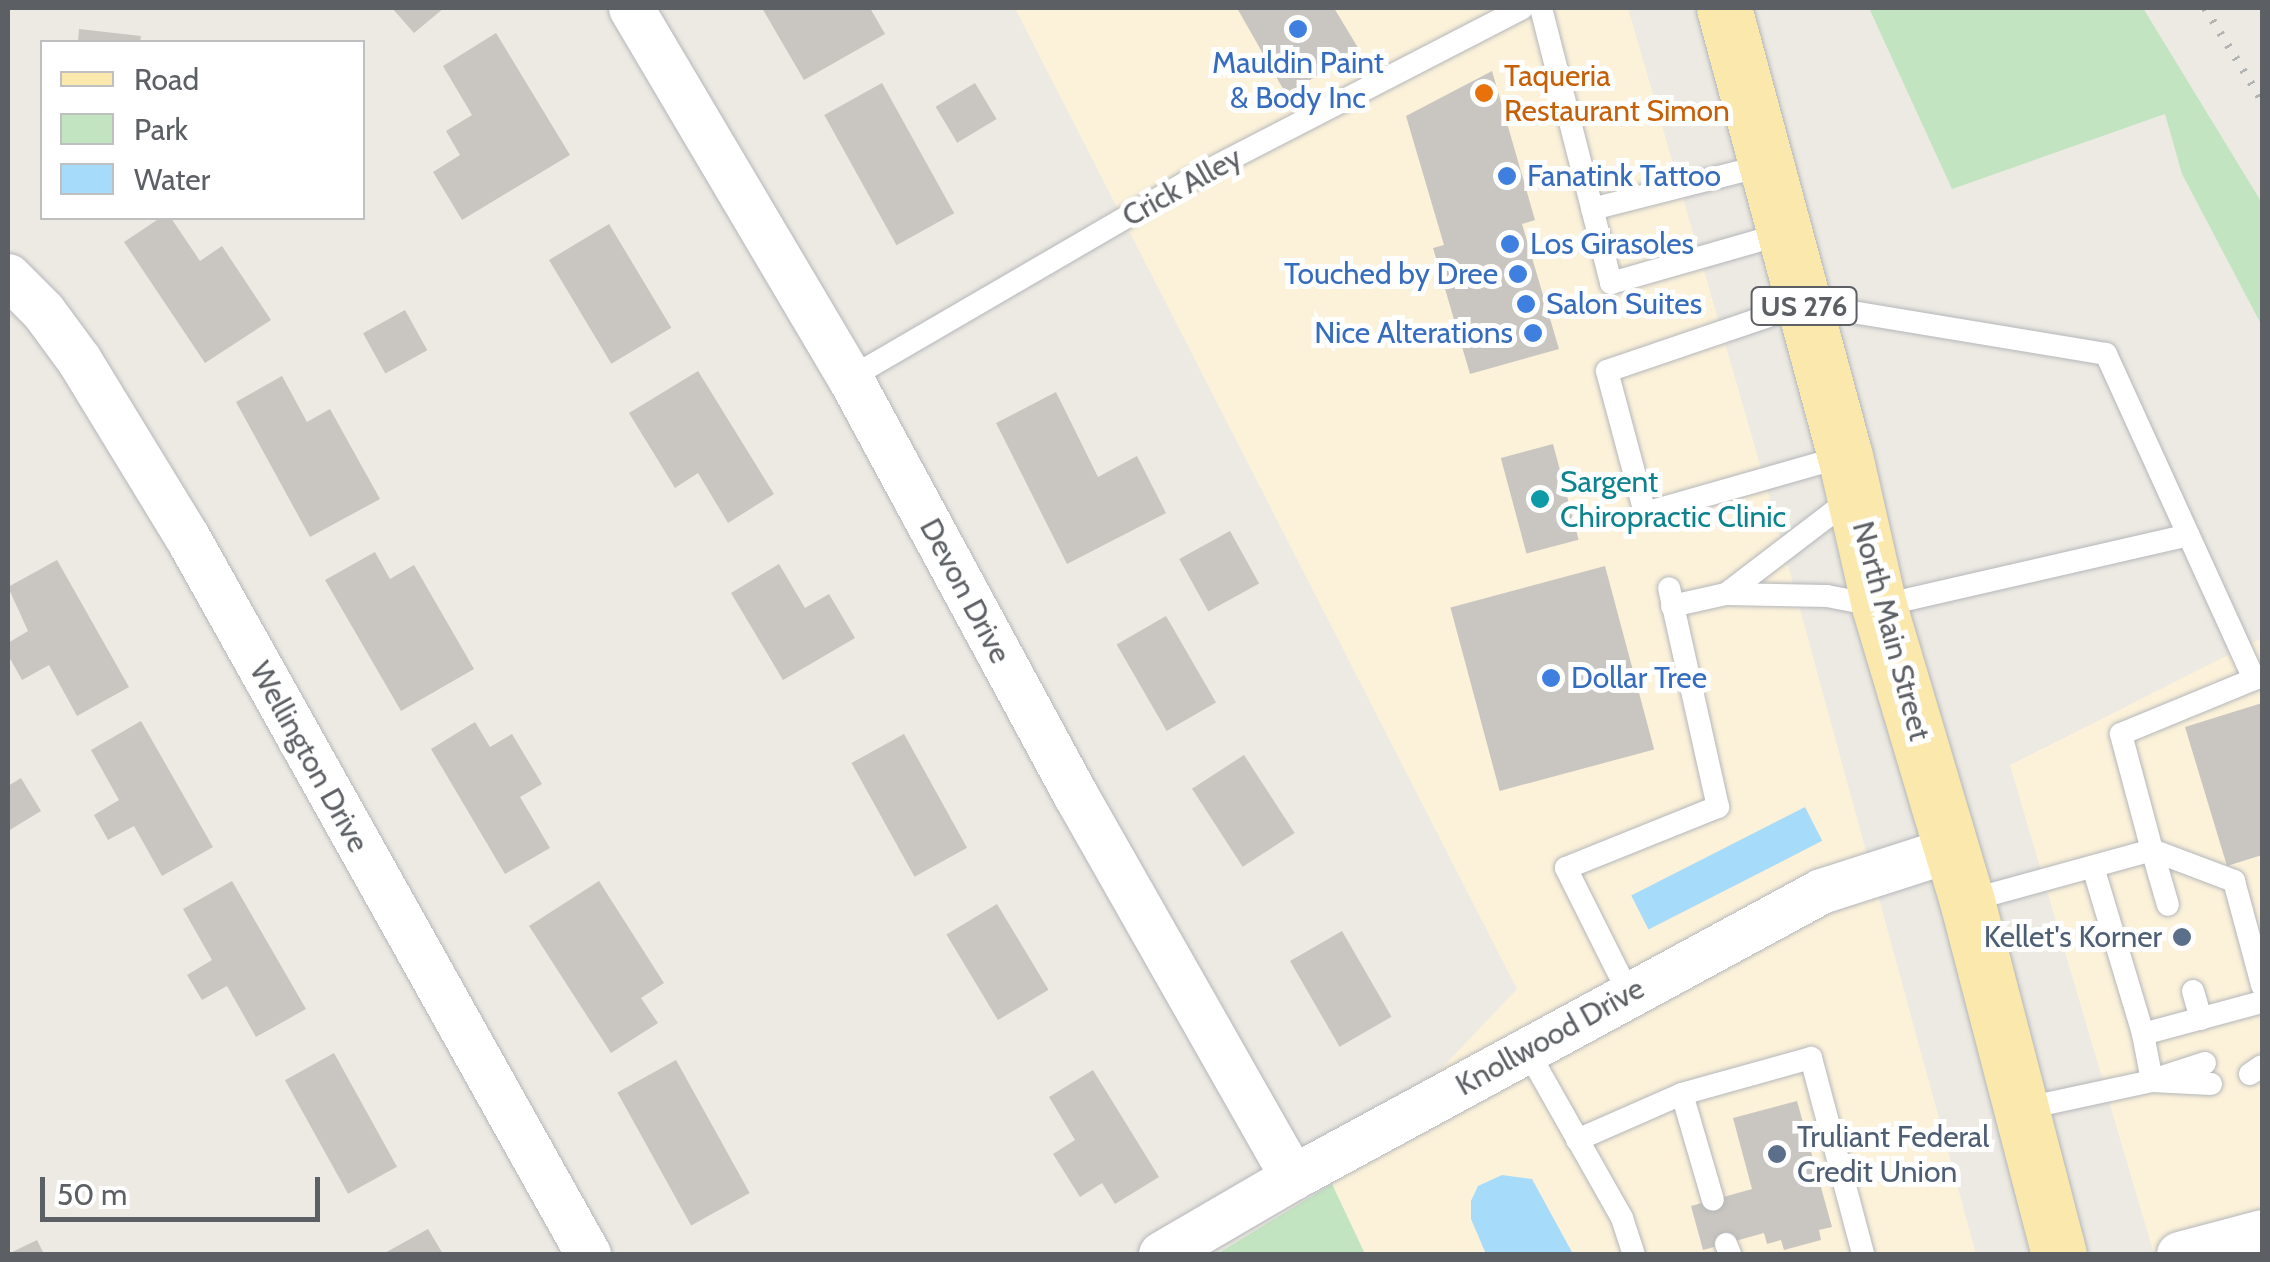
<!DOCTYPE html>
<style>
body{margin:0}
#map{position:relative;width:2270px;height:1262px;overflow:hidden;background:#edeae3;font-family:Cabin,sans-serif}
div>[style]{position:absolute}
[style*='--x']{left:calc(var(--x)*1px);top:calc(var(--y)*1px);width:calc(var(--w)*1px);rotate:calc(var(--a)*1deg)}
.commercial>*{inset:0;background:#fcf2da}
.green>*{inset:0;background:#c3e4c1}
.water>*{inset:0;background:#a7dbfa;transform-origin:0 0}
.building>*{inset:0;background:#c9c5c0;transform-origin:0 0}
.roads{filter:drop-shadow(0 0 2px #b4b6ba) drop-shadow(0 0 2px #b4b6ba)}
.service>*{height:22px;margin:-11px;padding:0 11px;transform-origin:11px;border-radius:11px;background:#fff}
.minor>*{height:45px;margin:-22.5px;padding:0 22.5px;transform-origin:22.5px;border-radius:22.5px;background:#fff}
.primary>*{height:55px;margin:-27.5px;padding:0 27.5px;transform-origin:27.5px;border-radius:27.5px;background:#fae8ac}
.rail>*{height:8px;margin-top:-4px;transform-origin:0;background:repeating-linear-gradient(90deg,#b2b3b3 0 2.5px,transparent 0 14.5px)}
.dots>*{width:28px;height:28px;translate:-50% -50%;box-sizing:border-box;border:5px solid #fff;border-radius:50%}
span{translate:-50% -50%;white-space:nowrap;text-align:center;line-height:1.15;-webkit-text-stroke:10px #fff;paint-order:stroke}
.shield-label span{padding:2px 8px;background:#fff;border:2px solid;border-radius:8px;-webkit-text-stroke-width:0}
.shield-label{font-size:28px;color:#5c5f63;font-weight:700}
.shop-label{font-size:30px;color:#366cbe}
.left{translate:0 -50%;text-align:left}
.right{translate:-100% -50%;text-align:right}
.food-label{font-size:30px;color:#c56008}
.street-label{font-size:30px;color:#5c5f63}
.culture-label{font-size:30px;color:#0d838f}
.service-label{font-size:30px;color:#4e5e75}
.frame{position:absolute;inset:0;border:10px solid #5c5f63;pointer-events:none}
.legend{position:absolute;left:40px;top:40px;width:325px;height:180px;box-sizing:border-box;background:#fff;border:2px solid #bebfc1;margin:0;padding:12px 18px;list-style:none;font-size:30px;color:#5c5f63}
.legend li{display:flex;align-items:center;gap:20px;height:50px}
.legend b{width:50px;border:2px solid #bebfc1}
.scale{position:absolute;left:40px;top:1177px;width:280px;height:45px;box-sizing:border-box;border:5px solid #5c5f63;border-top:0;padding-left:12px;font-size:30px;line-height:35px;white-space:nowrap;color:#5c5f63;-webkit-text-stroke:8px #fff;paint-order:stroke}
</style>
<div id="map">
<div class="commercial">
<i style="clip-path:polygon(1015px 8px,1628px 8px,1768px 492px,1976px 1254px,1365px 1254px,1332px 1184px,1517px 989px)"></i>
<i style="clip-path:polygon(2262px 638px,2262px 1254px,2154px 1254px,2010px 765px)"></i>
</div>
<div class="green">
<i style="clip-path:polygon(1869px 8px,2143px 8px,2262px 203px,2262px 326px,2182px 174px,2165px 114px,1952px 189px)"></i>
<i style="clip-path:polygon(1332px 1184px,1365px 1254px,1217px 1254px)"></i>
</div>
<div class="water">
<i style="left:1805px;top:807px;width:38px;height:195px;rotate:63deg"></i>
<i style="clip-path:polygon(1502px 1175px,1532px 1179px,1573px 1254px,1486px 1254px,1471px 1219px,1471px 1201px,1478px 1186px)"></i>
</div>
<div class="building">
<i style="clip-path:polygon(392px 8px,444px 8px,414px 33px)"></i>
<i style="clip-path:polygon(762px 8px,870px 8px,885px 34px,804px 80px)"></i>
<i style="clip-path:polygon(1237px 8px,1334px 8px,1360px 51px,1286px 94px)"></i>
<i style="clip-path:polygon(79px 29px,141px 36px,140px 42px,78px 42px)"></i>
<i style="clip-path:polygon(496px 33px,570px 155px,462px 220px,433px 172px,460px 155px,446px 131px,472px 115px,443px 66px)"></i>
<i style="clip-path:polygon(1492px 71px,1535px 220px,1522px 224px,1559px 349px,1470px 374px,1433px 248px,1444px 245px,1406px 116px)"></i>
<i style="left:882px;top:83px;width:149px;height:66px;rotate:61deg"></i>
<i style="left:975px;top:83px;width:42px;height:46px;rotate:59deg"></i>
<i style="clip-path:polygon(160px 218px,171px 218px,200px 261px,222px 246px,271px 320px,205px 363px,124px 242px)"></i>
<i style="left:609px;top:224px;width:121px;height:70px;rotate:59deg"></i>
<i style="left:405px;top:310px;width:46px;height:48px;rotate:61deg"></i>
<i style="clip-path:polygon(698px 371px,774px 494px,728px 523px,698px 473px,675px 488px,629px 413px)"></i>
<i style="clip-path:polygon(282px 376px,307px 422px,330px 409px,380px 499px,310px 537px,236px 402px)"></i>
<i style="clip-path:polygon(1056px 392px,1098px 477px,1137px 456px,1166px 513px,1067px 564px,996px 423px)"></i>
<i style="left:1553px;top:444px;width:99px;height:54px;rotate:75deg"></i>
<i style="left:1230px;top:531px;width:60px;height:58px;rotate:61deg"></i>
<i style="clip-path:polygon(375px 552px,390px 579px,414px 565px,474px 669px,401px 711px,325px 580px)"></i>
<i style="clip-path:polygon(57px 560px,129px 687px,77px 716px,49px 665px,22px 680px,8px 655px,8px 643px,28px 631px,8px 587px)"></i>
<i style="clip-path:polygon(779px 564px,805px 608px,829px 594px,855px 638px,783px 680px,731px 593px)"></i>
<i style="left:1605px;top:566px;width:190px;height:160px;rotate:75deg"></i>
<i style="left:1166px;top:616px;width:100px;height:57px;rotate:60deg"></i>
<i style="clip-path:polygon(2262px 703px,2262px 855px,2227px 866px,2185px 727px)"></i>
<i style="clip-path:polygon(141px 721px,213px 847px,162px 876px,134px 826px,108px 840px,94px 815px,119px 800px,91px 750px)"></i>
<i style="clip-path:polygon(475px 722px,490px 747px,512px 734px,542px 784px,520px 797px,550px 848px,505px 874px,431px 749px)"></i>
<i style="left:904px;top:734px;width:130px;height:60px;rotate:61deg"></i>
<i style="left:1244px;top:755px;width:93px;height:62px;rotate:57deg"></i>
<i style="clip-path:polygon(21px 778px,41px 811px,8px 831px,8px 786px)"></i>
<i style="clip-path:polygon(232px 881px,306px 1009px,256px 1037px,227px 986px,202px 1000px,187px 975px,212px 960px,183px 909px)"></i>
<i style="clip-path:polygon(599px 881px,664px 983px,641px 998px,658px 1023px,611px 1053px,529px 926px)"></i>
<i style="left:997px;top:904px;width:100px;height:59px;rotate:59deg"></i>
<i style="left:1342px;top:931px;width:99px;height:60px;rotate:60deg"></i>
<i style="left:334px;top:1053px;width:130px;height:56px;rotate:61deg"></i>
<i style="left:676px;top:1060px;width:152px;height:67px;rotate:61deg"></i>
<i style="clip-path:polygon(1093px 1070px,1159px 1177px,1115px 1204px,1102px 1183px,1080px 1197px,1053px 1154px,1075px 1140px,1049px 1097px)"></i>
<i style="clip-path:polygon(1797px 1101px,1832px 1227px,1819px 1230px,1821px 1240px,1784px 1250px,1781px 1240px,1767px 1244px,1764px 1233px,1703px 1250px,1691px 1206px,1752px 1189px,1733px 1118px)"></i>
<i style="clip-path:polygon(428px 1229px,443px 1254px,383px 1254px)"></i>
<i style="clip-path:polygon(37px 1240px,44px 1254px,8px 1254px)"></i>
</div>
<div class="roads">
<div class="service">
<i style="--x:1541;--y:8;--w:284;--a:75.7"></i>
<i style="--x:1611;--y:283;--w:181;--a:-16"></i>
<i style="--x:1592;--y:209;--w:179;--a:-14.2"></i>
<i style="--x:850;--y:378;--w:406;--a:-30.2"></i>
<i style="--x:1201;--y:174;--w:361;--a:-27.3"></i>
<i style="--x:1845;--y:456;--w:208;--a:164.1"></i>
<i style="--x:1645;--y:513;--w:147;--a:-105"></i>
<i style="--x:1607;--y:371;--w:208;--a:-18.8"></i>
<i style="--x:1804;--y:304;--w:306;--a:9.4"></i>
<i style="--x:2106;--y:354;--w:357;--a:65.5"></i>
<i style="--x:1726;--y:594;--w:161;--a:-37.4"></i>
<i style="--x:1672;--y:606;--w:55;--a:-12.5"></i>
<i style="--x:1726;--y:594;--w:101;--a:1.1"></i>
<i style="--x:1827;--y:596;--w:53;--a:10.9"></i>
<i style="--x:1879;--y:606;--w:317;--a:-12.9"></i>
<i style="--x:2152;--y:850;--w:88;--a:20.7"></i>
<i style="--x:2234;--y:881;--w:108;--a:74.9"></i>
<i style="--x:2152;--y:850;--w:57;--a:73.8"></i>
<i style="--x:2093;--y:867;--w:174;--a:73.3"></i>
<i style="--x:1967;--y:901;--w:192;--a:-15.4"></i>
<i style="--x:2152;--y:850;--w:120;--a:-105"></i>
<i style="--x:2121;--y:734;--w:152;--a:-22.4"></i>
<i style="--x:2193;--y:991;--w:29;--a:74"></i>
<i style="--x:1629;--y:994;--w:141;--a:-116.6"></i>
<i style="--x:1566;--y:868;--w:164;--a:-21.9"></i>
<i style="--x:1718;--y:807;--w:224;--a:-102.6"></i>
<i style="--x:1527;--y:1050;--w:193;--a:60.5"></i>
<i style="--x:1622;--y:1218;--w:38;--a:72"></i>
<i style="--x:2250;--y:1074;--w:14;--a:-34"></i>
<i style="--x:2165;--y:1076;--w:42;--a:-18"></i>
<i style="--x:2152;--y:1081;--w:59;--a:2.9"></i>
<i style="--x:1682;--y:1094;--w:110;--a:73.7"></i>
<i style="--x:2022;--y:1109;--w:133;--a:-12.2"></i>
<i style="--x:2152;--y:1081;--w:48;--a:-100.8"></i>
<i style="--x:2143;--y:1034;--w:123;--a:-15.1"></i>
<i style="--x:1577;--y:1140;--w:115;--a:-23.7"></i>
<i style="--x:1682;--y:1094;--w:134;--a:-15.6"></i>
<i style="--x:1811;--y:1058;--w:203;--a:75.1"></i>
<i style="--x:1726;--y:1244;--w:11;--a:68"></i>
</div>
<div class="minor">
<i style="--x:631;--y:8;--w:430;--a:59.4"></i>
<i style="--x:850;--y:378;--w:473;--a:61.6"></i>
<i style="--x:1075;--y:794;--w:441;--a:60.4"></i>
<i style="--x:8;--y:276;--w:49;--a:45"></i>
<i style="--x:43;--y:311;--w:61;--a:53.7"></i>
<i style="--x:79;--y:360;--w:205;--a:58.6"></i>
<i style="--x:186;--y:535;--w:824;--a:60.79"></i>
<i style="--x:1161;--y:1254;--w:153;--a:-30.3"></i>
<i style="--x:1293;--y:1177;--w:600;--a:-28.44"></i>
<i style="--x:1821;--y:891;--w:138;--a:-17.8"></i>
<i style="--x:2179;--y:1254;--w:86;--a:-14.8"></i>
</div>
<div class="primary">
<i style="--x:1724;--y:8;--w:464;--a:74.9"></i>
<i style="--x:1845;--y:456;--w:154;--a:77.2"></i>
<i style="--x:1879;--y:606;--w:308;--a:73.4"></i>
<i style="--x:1967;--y:901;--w:365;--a:75.4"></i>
</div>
</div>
<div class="rail">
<i style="--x:2205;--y:8;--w:109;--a:58.5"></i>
</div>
<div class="dots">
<i style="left:1298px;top:29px;background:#3f7fe0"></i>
<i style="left:1484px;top:93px;background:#e8710a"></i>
<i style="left:1507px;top:176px;background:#3f7fe0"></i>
<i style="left:1510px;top:244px;background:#3f7fe0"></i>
<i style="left:1518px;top:274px;background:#3f7fe0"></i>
<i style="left:1526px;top:304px;background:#3f7fe0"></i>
<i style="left:1533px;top:333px;background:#3f7fe0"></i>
<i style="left:1540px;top:499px;background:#0f9aa8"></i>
<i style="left:1551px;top:678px;background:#3f7fe0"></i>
<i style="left:2182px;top:937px;background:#5c6f8a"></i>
<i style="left:1777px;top:1154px;background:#5c6f8a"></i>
</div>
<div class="shield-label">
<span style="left:1804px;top:306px">US 276</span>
</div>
<div class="shop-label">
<span style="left:1298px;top:80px">Mauldin Paint<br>&amp; Body Inc</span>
<span class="left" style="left:1527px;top:176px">Fanatink Tattoo</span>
<span class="left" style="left:1530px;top:244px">Los Girasoles</span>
<span class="right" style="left:1498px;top:274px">Touched by Dree</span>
<span class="left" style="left:1546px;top:304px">Salon Suites</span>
<span class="right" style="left:1513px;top:333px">Nice Alterations</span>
<span class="left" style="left:1571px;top:678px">Dollar Tree</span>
</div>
<div class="food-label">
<span class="left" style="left:1504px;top:93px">Taqueria<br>Restaurant Simon</span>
</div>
<div class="street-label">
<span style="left:1182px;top:187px;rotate:-29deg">Crick Alley</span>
<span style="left:965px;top:591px;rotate:62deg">Devon Drive</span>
<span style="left:1891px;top:631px;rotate:75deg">North Main Street</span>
<span style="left:309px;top:757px;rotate:61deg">Wellington Drive</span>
<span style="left:1550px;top:1037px;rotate:-29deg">Knollwood Drive</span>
</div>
<div class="culture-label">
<span class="left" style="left:1560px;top:499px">Sargent<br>Chiropractic Clinic</span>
</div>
<div class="service-label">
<span class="right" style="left:2162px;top:937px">Kellet's Korner</span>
<span class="left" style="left:1797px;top:1154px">Truliant Federal<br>Credit Union</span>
</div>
<div class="frame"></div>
<ul class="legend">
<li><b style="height:12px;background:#fae8ac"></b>Road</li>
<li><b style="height:28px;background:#c3e4c1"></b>Park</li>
<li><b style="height:28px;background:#a7dbfa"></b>Water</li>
</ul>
<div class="scale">50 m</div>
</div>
